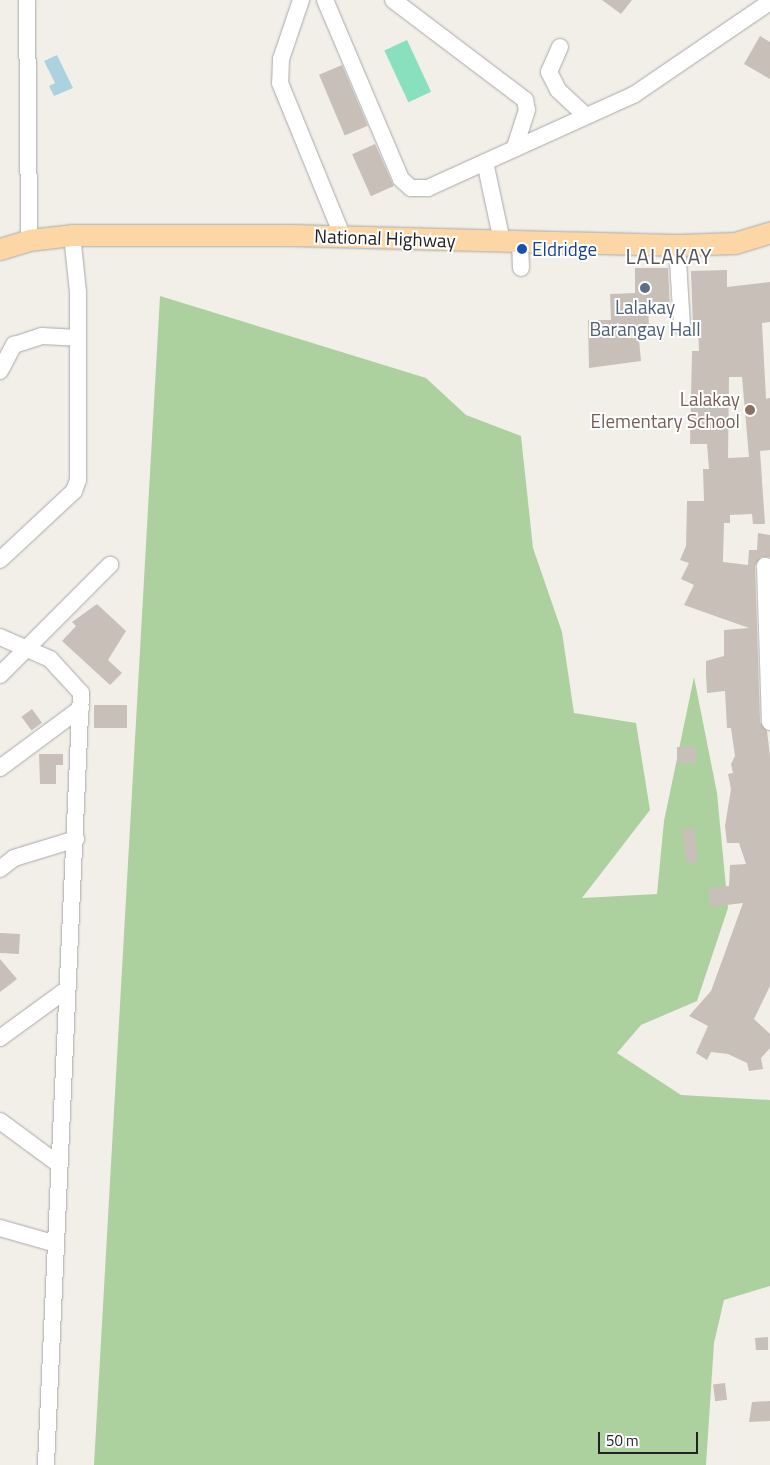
<!DOCTYPE html>
<style>
body{margin:0}
#map{position:relative;width:770px;height:1465px;overflow:hidden;background:#f2efe9;font-family:"Titillium Web",sans-serif}
div>[style]{position:absolute}
[style*='--x']{left:calc(var(--x)*1px);top:calc(var(--y)*1px);width:calc(var(--w)*1px);rotate:calc(var(--a)*1deg)}
.forest>*{inset:0;background:#add19e}
.pitch>*{inset:0;background:#88e0be;transform-origin:0 0}
.water>*{inset:0;background:#aad3df}
.building>*{inset:0;background:#c7bfb8;transform-origin:0 0}
.roads{filter:drop-shadow(0 0 1px #a9a9a9) drop-shadow(0 0 1px #a9a9a9)}
.minor>*{height:16px;margin:-8px;padding:0 8px;transform-origin:8px;border-radius:8px;background:#fff}
.major>*{height:21px;margin:-10.5px;padding:0 10.5px;transform-origin:10.5px;border-radius:10.5px;background:#fcd6a4}
.dots>*{width:14px;height:14px;translate:-50% -50%;box-sizing:border-box;border:2px solid #fff;border-radius:50%}
span{translate:-50% -50%;white-space:nowrap;text-align:center;line-height:1.15;-webkit-text-stroke:4px #fff;paint-order:stroke}
.street-label{font-size:19px;color:#222}
.transit-label{font-size:19px;color:#164399}
.left{translate:0 -50%;text-align:left}
.service-label{font-size:19px;color:#4e5e75}
.education-label{font-size:19px;color:#785e54}
.right{translate:-100% -50%;text-align:right}
.quarter-label{font-size:21px;color:#555;letter-spacing:1px}
.scale{position:absolute;left:598px;top:1432px;width:100px;height:22px;box-sizing:border-box;border:2px solid #222;border-top:0;padding-left:6px;font-size:15px;line-height:18px;white-space:nowrap;color:#222;-webkit-text-stroke:4px #fff;paint-order:stroke}
</style>
<div id="map">
<div class="forest">
<i style="clip-path:polygon(160px 296px,426px 378px,466px 415px,521px 436px,533px 548px,562px 632px,574px 713px,636px 723px,650px 810px,582px 898px,657px 894px,664px 821px,694px 677px,717px 793px,728px 908px,697px 1001px,641px 1025px,617px 1053px,681px 1095px,770px 1100px,770px 1286px,724px 1300px,714px 1343px,706px 1465px,94px 1465px)"></i>
</div>
<div class="pitch">
<i style="left:407px;top:40px;width:57px;height:25px;rotate:65deg"></i>
</div>
<div class="water">
<i style="clip-path:polygon(57px 55px,73px 88px,54px 96px,49px 86px,55px 83px,44px 61px)"></i>
</div>
<div class="building">
<i style="clip-path:polygon(602px 0,632px 0,621px 14px)"></i>
<i style="clip-path:polygon(760px 36px,770px 42px,770px 79px,744px 64px)"></i>
<i style="left:342px;top:65px;width:66px;height:25px;rotate:67deg"></i>
<i style="left:375px;top:144px;width:46px;height:25px;rotate:66deg"></i>
<i style="clip-path:polygon(635px 268px,668px 268px,670px 307px,648px 308px,649px 327px,638px 328px,641px 361px,589px 368px,588px 320px,611px 320px,610px 294px,635px 293px)"></i>
<i style="clip-path:polygon(evenodd,727px 270px,727px 287px,770px 282px,770px 322px,762px 323px,766px 399px,770px 398px,770px 450px,760px 451px,765px 524px,753px 524px,752px 514px,730px 515px,730px 523px,724px 523px,723px 558px,723px 562px,748px 565px,749px 550px,757px 550px,758px 533px,770px 535px,770px 557px,761px 557px,755px 566px,760px 722px,767px 731px,770px 756px,770px 986px,754px 1019px,770px 1034px,770px 1048px,761px 1058px,763px 1069px,749px 1071px,747px 1063px,728px 1054px,711px 1052px,707px 1060px,696px 1053px,708px 1026px,689px 1016px,711px 991px,743px 903px,710px 907px,710px 888px,729px 886px,730px 865px,746px 864px,739px 843px,727px 843px,725px 826px,731px 789px,728px 774px,733px 773px,731px 764px,735px 756px,731px 728px,727px 728px,725px 691px,707px 693px,706px 674px,706px 661px,724px 656px,724px 630px,749px 628px,684px 605px,694px 585px,681px 579px,689px 563px,680px 560px,686px 546px,687px 501px,704px 501px,703px 469px,709px 469px,707px 444px,690px 444px,692px 351px,699px 351px,698px 327px,693px 327px,691px 271px,727px 270px,729px 377px,742px 377px,749px 457px,728px 458px,729px 377px)"></i>
<i style="clip-path:polygon(97px 604px,126px 631px,108px 660px,122px 673px,110px 685px,62px 641px,76px 626px,72px 622px)"></i>
<i style="left:94px;top:705px;width:33px;height:23px"></i>
<i style="left:32px;top:709px;width:17px;height:13px;rotate:54deg"></i>
<i style="left:696px;top:747px;width:16px;height:19px;rotate:90deg"></i>
<i style="clip-path:polygon(39px 754px,63px 754px,63px 765px,56px 765px,56px 784px,40px 784px)"></i>
<i style="clip-path:polygon(694px 828px,698px 862px,687px 863px,681px 830px)"></i>
<i style="left:0;top:933px;width:20px;height:20px;rotate:3deg"></i>
<i style="clip-path:polygon(0 959px,17px 979px,0 992px)"></i>
<i style="clip-path:polygon(768px 1337px,768px 1350px,756px 1350px,755px 1338px)"></i>
<i style="left:725px;top:1383px;width:17px;height:12px;rotate:83deg"></i>
<i style="clip-path:polygon(770px 1401px,770px 1421px,749px 1422px,752px 1402px)"></i>
</div>
<div class="roads">
<div class="minor">
<i style="--x:27;--y:0;--w:240;--a:89.5"></i>
<i style="--x:301;--y:0;--w:62;--a:108.7"></i>
<i style="--x:281;--y:59;--w:24;--a:92"></i>
<i style="--x:280;--y:83;--w:166;--a:67.8"></i>
<i style="--x:325;--y:0;--w:194;--a:67"></i>
<i style="--x:401;--y:179;--w:13;--a:42"></i>
<i style="--x:411;--y:188;--w:17;--a:0"></i>
<i style="--x:428;--y:188;--w:227;--a:-24.4"></i>
<i style="--x:635;--y:94;--w:163;--a:-34.3"></i>
<i style="--x:393;--y:0;--w:166;--a:37.1"></i>
<i style="--x:525;--y:100;--w:10;--a:79"></i>
<i style="--x:527;--y:110;--w:40;--a:108"></i>
<i style="--x:560;--y:47;--w:27;--a:114"></i>
<i style="--x:549;--y:72;--w:20;--a:63"></i>
<i style="--x:558;--y:90;--w:38;--a:43"></i>
<i style="--x:485;--y:162;--w:81;--a:77.9"></i>
<i style="--x:520;--y:240;--w:28;--a:88"></i>
<i style="--x:677;--y:245;--w:82;--a:86.5"></i>
<i style="--x:0;--y:371;--w:30;--a:-62"></i>
<i style="--x:14;--y:345;--w:29;--a:-18"></i>
<i style="--x:42;--y:336;--w:36;--a:3"></i>
<i style="--x:0;--y:560;--w:101;--a:-43"></i>
<i style="--x:74;--y:491;--w:12;--a:-70"></i>
<i style="--x:78;--y:480;--w:188;--a:-90"></i>
<i style="--x:78;--y:292;--w:57;--a:-96"></i>
<i style="--x:770;--y:567;--w:5;--a:-169"></i>
<i style="--x:765;--y:566;--w:156;--a:88.2"></i>
<i style="--x:0;--y:637;--w:55;--a:23.7"></i>
<i style="--x:50;--y:659;--w:46;--a:47.6"></i>
<i style="--x:81;--y:693;--w:773;--a:92.6"></i>
<i style="--x:0;--y:675;--w:156;--a:-45"></i>
<i style="--x:0;--y:768;--w:101;--a:-36.5"></i>
<i style="--x:0;--y:869;--w:18;--a:-38"></i>
<i style="--x:14;--y:858;--w:65;--a:-17"></i>
<i style="--x:0;--y:1038;--w:82;--a:-36"></i>
<i style="--x:0;--y:1121;--w:71;--a:36.4"></i>
<i style="--x:0;--y:1228;--w:55;--a:15.8"></i>
</div>
<div class="major">
<i style="--x:0;--y:249;--w:30;--a:-17"></i>
<i style="--x:29;--y:240;--w:43;--a:-6.6"></i>
<i style="--x:72;--y:235;--w:219;--a:0"></i>
<i style="--x:291;--y:235;--w:386;--a:1.5"></i>
<i style="--x:677;--y:245;--w:58;--a:-2"></i>
<i style="--x:735;--y:243;--w:37;--a:-17"></i>
</div>
</div>
<div class="dots">
<i style="left:522px;top:249px;background:#1a4fb4"></i>
<i style="left:645px;top:288px;background:#5c6f8a"></i>
<i style="left:750px;top:410px;background:#8d6e63"></i>
</div>
<div class="street-label">
<span style="left:385px;top:238px;rotate:2deg">National Highway</span>
</div>
<div class="transit-label">
<span class="left" style="left:532px;top:249px">Eldridge</span>
</div>
<div class="service-label">
<span style="left:645px;top:318px">Lalakay<br>Barangay Hall</span>
</div>
<div class="education-label">
<span class="right" style="left:740px;top:410px">Lalakay<br>Elementary School</span>
</div>
<div class="quarter-label">
<span style="left:669px;top:256px">LALAKAY</span>
</div>
<div class="scale">50 m</div>
</div>
